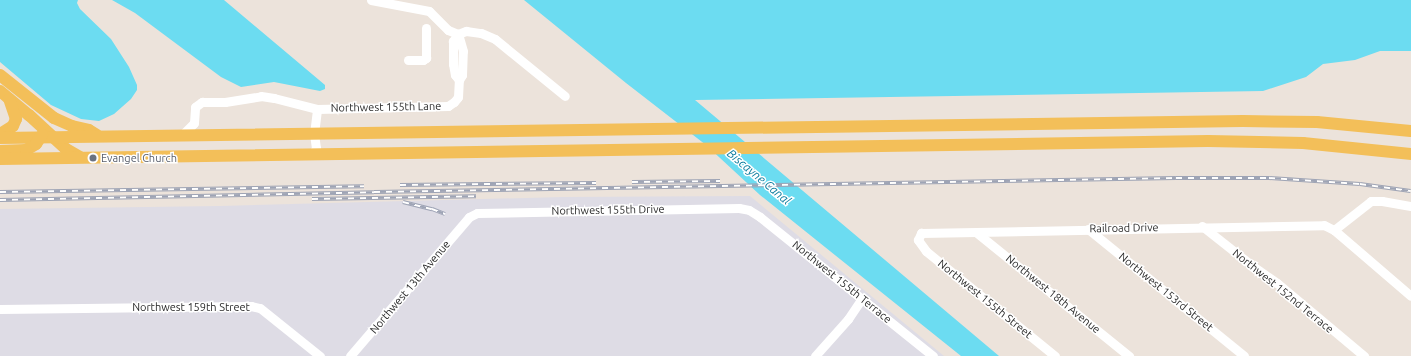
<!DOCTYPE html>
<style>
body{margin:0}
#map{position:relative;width:1411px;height:356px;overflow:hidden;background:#ece3db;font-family:Ubuntu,sans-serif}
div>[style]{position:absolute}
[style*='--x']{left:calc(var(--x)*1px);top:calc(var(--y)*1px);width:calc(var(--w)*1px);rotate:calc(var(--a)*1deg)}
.industrial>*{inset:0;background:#dedce5}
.water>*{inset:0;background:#6cdcf1}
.minor>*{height:9px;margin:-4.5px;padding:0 4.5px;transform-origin:4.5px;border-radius:4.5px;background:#fff}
.major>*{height:12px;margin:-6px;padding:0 6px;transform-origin:6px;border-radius:6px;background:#f3bf59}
.rail>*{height:3.5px;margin-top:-1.75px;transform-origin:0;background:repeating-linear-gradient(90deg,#fff 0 6px,#9ea4b5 0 12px);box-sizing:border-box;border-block:1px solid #9ea4b5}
.dots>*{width:11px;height:11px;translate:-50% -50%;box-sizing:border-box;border:2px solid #fff;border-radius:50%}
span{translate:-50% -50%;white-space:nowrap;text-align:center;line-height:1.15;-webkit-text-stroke:3px #fff;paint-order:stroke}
.street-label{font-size:11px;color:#2a2a2a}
.worship-label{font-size:11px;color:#5b616d}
.left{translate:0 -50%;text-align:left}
.water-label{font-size:12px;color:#0a7b9d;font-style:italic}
</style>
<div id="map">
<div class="industrial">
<i style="clip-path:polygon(750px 196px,944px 356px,0 356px,0 209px,220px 206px,562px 197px)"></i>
</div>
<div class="water">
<i style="clip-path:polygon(0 0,78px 0,77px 3px,80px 9px,111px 39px,129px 67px,137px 85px,137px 90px,131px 99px,114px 114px,99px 121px,81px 119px,51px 105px,0 62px)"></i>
<i style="clip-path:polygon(112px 0,224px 0,325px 85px,325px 89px,320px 91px,274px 82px,241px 87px,221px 77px,135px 13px)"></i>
<i style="clip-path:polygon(524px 0,1411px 0,1411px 51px,1380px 51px,1355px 60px,1323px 64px,1306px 77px,1263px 91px,695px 100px,999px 356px,961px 356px,760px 195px,706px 145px,626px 83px)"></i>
</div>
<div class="minor">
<i style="--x:371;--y:0;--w:59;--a:10.7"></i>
<i style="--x:429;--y:11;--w:27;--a:45"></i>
<i style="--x:448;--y:30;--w:11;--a:22"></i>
<i style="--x:458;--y:34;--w:9;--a:-21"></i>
<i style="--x:466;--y:31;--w:15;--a:8"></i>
<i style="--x:481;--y:33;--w:15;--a:23"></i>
<i style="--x:495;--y:39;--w:90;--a:39.2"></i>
<i style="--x:458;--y:34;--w:9;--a:126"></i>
<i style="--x:453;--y:41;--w:23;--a:90"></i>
<i style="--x:453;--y:64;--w:11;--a:80"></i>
<i style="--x:455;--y:75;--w:6;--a:51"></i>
<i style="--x:408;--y:60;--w:15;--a:0"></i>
<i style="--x:423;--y:60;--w:4;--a:-34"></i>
<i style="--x:426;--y:58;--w:30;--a:-90"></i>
<i style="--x:181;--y:136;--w:18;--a:-45"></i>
<i style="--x:194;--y:123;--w:16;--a:-86"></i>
<i style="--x:195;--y:107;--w:9;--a:-36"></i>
<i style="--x:202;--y:102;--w:23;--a:0"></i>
<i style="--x:225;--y:102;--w:36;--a:-9"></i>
<i style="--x:261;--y:96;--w:13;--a:9"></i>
<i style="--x:274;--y:98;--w:44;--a:14.3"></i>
<i style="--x:317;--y:109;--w:131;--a:-1.3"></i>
<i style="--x:448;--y:106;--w:7;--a:-34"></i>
<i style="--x:454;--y:102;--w:6;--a:-51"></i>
<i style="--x:458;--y:97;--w:17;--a:-87"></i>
<i style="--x:459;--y:80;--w:6;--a:-59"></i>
<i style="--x:462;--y:75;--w:24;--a:-88"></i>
<i style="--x:463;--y:51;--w:18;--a:-106"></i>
<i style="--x:312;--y:155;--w:8;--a:-60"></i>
<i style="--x:316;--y:148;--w:14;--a:-98"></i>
<i style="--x:314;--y:134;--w:25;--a:-83"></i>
<i style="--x:1202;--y:226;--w:66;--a:38.3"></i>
<i style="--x:1254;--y:267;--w:28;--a:35"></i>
<i style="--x:1277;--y:283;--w:114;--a:40"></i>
<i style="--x:1088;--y:229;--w:201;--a:39.1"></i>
<i style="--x:1334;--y:230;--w:47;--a:-38.1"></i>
<i style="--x:1371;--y:201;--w:11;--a:0"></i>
<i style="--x:1382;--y:201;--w:29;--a:10"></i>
<i style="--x:977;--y:233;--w:196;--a:39"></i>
<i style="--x:0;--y:309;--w:251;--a:-0.7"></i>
<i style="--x:251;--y:306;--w:9;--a:13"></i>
<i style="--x:260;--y:308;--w:77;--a:38.7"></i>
<i style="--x:350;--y:356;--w:183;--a:-49.4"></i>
<i style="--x:469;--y:217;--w:9;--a:-27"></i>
<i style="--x:477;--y:213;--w:262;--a:-1.1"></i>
<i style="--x:739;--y:208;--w:10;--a:11"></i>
<i style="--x:749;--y:210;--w:13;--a:32"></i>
<i style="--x:760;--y:217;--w:222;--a:38.8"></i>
<i style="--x:815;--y:356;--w:50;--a:-48.3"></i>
<i style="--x:848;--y:319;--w:25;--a:-56"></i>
<i style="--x:1055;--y:356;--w:166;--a:-140.9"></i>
<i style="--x:926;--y:251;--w:14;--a:-126"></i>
<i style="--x:918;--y:240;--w:8;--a:-67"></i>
<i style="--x:921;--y:233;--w:403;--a:-1.1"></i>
<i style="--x:1324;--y:225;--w:11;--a:27"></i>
<i style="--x:1334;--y:230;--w:101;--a:40.6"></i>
</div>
<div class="major">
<i style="--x:0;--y:75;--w:69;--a:38.5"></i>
<i style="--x:54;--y:118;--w:20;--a:24"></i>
<i style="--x:72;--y:126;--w:17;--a:13"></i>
<i style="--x:89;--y:130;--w:9;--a:32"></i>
<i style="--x:0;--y:91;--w:38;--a:40"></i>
<i style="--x:29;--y:115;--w:50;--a:42.6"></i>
<i style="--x:66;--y:149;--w:16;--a:30"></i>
<i style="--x:0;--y:134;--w:15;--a:-32"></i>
<i style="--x:13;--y:126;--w:8;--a:-67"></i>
<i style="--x:16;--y:119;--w:21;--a:-109"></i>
<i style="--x:0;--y:138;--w:1243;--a:-0.78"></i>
<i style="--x:1243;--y:121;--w:74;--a:0.8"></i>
<i style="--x:1317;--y:122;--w:94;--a:5.5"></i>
<i style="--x:0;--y:151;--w:26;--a:-2"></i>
<i style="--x:26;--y:150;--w:12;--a:-31"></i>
<i style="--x:36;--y:144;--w:11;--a:-56"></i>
<i style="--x:0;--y:159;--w:1208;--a:-0.85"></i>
<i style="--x:1208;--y:141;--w:95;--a:1.2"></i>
<i style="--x:1303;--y:143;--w:109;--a:5.8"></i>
</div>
<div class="rail">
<i style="--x:632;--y:182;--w:88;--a:-0.7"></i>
<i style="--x:400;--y:185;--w:196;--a:-0.6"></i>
<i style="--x:0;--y:192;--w:364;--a:-0.9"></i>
<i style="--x:312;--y:199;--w:164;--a:-1"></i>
<i style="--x:0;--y:200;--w:374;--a:-1.2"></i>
<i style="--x:374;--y:192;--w:802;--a:-1"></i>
<i style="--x:1176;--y:178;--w:93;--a:0"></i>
<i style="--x:1269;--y:178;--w:91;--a:3.8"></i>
<i style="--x:1360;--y:184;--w:51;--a:7.8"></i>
<i style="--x:403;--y:202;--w:30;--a:14"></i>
<i style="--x:432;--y:209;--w:14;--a:21"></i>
</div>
<div class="dots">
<i style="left:93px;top:158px;background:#6b7280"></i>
</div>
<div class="street-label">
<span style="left:386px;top:107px;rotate:-1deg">Northwest 155th Lane</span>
<span style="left:608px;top:210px;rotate:-1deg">Northwest 155th Drive</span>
<span style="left:1124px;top:228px;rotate:-1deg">Railroad Drive</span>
<span style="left:842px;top:282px;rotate:39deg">Northwest 155th Terrace</span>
<span style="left:410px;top:287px;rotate:-50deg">Northwest 13th Avenue</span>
<span style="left:1283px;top:291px;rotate:39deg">Northwest 152nd Terrace</span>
<span style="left:1166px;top:292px;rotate:39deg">Northwest 153rd Street</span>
<span style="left:1053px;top:294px;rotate:39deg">Northwest 18th Avenue</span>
<span style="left:985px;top:299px;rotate:39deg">Northwest 155th Street</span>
<span style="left:191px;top:307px">Northwest 159th Street</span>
</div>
<div class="worship-label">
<span class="left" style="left:101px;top:158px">Evangel Church</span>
</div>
<div class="water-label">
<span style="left:759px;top:177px;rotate:40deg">Biscayne Canal</span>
</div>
</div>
